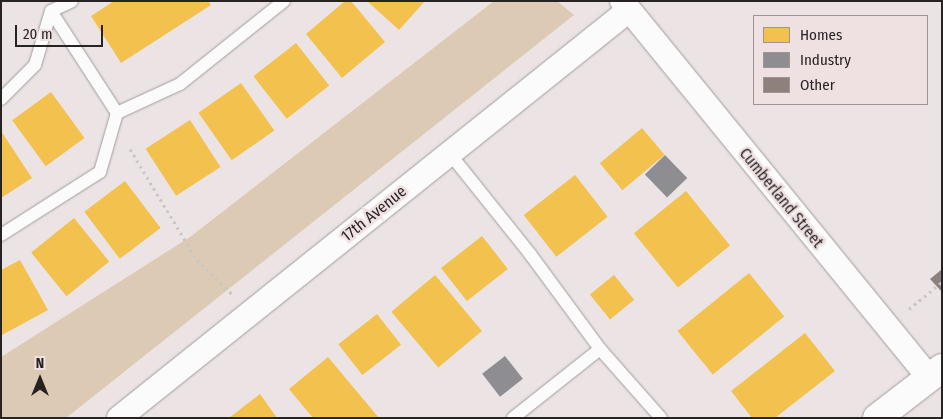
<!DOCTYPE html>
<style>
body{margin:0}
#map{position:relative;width:943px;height:419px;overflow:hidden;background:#ece4e4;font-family:"Fira Sans Condensed",sans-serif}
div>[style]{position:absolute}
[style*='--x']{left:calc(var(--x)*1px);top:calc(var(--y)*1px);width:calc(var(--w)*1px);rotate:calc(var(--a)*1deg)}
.green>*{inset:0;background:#ddcab5}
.homes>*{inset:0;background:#f2c14e;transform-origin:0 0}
.industry>*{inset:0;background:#8d8d92;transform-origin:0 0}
.building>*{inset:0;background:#8e817d}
.path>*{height:3px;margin-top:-1.5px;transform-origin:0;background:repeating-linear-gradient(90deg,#c9c6c6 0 2.5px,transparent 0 6.5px)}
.roads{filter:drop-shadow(0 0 1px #a29c9c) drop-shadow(0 0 1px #a29c9c)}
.service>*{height:12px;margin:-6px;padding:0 6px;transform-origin:6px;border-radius:6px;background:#fcfbfb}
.minor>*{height:24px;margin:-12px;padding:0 12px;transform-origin:12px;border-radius:12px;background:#fcfbfb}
.tertiary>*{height:28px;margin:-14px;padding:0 14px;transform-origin:14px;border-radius:14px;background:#fcfbfb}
span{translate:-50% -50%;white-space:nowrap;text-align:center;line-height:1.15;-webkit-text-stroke:5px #efe1e1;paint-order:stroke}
.street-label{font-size:16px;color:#282323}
.frame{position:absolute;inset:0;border:2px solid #282323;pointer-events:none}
.legend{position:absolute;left:753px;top:15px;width:175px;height:90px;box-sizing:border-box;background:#efe1e1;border:1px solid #9f9595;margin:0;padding:6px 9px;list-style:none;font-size:15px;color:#282323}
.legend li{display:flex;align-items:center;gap:10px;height:25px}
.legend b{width:25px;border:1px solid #9f9595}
.north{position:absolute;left:15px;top:354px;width:50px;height:50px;-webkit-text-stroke:4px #efe1e1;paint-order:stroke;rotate:0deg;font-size:14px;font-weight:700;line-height:20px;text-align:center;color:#282323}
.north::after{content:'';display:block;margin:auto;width:18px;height:22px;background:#282323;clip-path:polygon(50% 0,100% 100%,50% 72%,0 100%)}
.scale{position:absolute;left:15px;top:25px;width:88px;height:22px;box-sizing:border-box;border:2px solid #282323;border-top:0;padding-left:6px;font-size:15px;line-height:18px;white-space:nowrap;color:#282323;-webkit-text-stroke:4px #efe1e1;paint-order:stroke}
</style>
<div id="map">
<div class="green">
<i style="clip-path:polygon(494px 1px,557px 1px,574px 15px,66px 418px,1px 418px,1px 357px,190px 237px)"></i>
</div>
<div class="homes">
<i style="clip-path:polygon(114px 1px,208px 1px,211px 5px,121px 63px,91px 16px)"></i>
<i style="clip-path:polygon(345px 1px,351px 1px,385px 42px,342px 78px,306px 34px)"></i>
<i style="clip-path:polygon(367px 1px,425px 1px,399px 30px)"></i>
<i style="left:296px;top:43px;width:54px;height:54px;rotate:52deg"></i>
<i style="left:241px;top:83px;width:58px;height:52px;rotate:55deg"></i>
<i style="left:51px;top:92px;width:57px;height:48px;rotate:54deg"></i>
<i style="left:190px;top:120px;width:56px;height:53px;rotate:57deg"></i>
<i style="left:642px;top:128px;width:35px;height:55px;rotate:50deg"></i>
<i style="clip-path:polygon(1px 131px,32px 178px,1px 198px)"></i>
<i style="left:575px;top:175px;width:53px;height:65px;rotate:52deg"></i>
<i style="left:125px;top:181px;width:59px;height:51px;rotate:53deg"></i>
<i style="left:686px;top:191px;width:70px;height:67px;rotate:51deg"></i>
<i style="left:74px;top:218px;width:56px;height:55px;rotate:51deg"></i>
<i style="left:482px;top:236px;width:42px;height:52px;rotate:52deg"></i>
<i style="clip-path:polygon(20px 260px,48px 310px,2px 335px,1px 270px)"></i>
<i style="left:749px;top:273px;width:56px;height:92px;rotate:51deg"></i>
<i style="left:435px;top:275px;width:73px;height:57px;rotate:50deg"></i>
<i style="left:614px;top:275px;width:32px;height:31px;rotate:51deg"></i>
<i style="left:377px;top:314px;width:39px;height:49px;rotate:52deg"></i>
<i style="clip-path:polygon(805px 333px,835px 371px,775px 418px,752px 418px,731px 391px)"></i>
<i style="clip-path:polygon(328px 357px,379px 418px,313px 418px,289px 389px)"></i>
<i style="clip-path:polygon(260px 394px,277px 418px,229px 418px)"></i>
</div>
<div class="industry">
<i style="left:665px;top:155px;width:32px;height:28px;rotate:46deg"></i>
<i style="left:505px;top:356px;width:29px;height:29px;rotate:52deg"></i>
</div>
<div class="building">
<i style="clip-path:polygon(941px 270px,942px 271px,942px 292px,930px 279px)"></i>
</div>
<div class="path">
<i style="--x:130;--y:149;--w:130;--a:58.9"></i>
<i style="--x:197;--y:260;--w:49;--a:44.2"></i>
<i style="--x:909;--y:309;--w:43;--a:-39.3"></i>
</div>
<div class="roads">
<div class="service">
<i style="--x:1;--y:99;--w:48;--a:-45"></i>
<i style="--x:35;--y:65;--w:56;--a:-73.5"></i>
<i style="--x:51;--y:11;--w:23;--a:-25"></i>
<i style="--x:117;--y:113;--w:69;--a:-24.7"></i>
<i style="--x:180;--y:84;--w:133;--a:-38.6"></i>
<i style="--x:450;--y:154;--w:128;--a:51.3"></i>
<i style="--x:530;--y:254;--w:118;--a:53.6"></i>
<i style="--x:600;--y:349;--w:92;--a:48.5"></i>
<i style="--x:1;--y:235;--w:117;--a:-32.5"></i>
<i style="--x:100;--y:172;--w:61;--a:-73.9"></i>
<i style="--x:117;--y:113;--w:121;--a:-122.9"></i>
<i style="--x:513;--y:418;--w:111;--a:-38.4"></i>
</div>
<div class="minor">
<i style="--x:622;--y:1;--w:486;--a:50.8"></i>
<i style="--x:119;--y:418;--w:653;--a:-38.66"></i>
</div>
<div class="tertiary">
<i style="--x:877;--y:418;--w:82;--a:-37.6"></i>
</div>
</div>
<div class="street-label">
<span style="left:781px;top:198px;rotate:51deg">Cumberland Street</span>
<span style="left:374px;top:214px;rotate:-39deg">17th Avenue</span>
</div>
<div class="frame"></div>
<ul class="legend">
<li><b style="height:14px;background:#f2c14e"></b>Homes</li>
<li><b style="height:14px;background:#8d8d92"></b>Industry</li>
<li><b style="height:14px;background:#8e817d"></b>Other</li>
</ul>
<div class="north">N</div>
<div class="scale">20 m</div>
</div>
